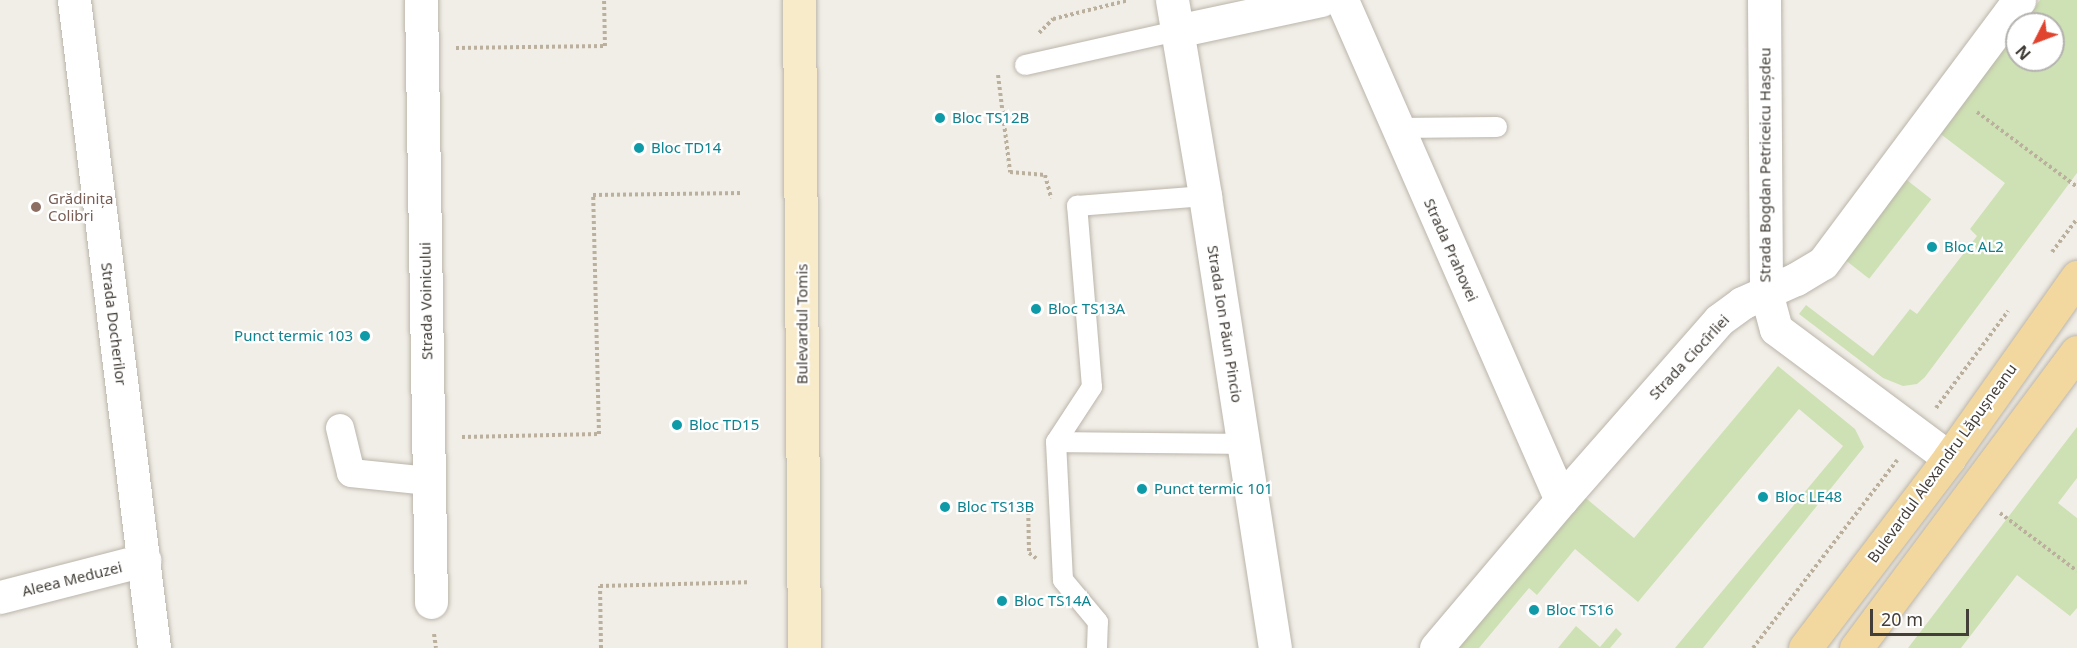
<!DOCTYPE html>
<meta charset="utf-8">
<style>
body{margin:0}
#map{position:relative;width:2077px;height:648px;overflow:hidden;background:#f1eee7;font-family:"Noto Sans",sans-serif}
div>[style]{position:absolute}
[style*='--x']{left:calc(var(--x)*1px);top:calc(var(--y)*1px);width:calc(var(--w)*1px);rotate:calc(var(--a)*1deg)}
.green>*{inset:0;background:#cee1b4;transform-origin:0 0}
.path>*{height:4px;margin-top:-2px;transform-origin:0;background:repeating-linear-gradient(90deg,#bbb09d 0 3px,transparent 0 6px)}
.roads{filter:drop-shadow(0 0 2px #bbb5ab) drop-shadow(0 0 2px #bbb5ab)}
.service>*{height:20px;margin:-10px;padding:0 10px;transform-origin:10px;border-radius:10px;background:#fff}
.pedestrian>*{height:28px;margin:-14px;padding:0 14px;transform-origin:14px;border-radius:14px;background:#fff}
.minor>*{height:33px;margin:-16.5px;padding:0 16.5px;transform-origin:16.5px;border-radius:16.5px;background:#fff}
.secondary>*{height:33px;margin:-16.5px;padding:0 16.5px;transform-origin:16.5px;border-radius:16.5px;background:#f8ebca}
.primary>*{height:33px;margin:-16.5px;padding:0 16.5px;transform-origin:16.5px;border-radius:16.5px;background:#f2d89f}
.dots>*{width:16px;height:16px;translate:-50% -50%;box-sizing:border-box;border:3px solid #fff;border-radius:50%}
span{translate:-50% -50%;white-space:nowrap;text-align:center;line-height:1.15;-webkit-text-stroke:4.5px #fff;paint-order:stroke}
.culture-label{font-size:15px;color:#0d838f}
.left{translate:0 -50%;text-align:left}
.right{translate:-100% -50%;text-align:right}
.street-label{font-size:15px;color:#433e37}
.education-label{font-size:15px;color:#785e54}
.north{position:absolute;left:2005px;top:12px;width:60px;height:60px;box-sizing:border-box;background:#fff;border:2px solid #b4b2af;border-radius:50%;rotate:228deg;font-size:16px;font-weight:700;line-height:24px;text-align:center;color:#433e37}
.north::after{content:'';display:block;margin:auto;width:21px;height:27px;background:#e0442f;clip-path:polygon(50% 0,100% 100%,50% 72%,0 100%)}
.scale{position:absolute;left:1870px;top:609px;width:99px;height:27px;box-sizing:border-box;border:3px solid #433e37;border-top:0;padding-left:8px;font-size:18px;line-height:21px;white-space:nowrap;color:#433e37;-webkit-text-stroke:4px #fff;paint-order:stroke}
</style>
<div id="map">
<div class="green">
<i style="clip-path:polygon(2040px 0,2077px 0,2077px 173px,1925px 377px,1917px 384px,1903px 386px,1883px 378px,1799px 314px,1806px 305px,1873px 356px,1910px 309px,1917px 314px,1977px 236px,1970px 229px,2005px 183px,1938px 132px,2017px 30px,2017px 60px,2053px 60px,2053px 24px,2022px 24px)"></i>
<i style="left:1903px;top:177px;width:36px;height:101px;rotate:38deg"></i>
<i style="clip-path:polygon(1778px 366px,1855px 429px,1864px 447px,1703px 648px,1675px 648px,1843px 446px,1799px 409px,1638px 602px,1575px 549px,1537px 595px,1529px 588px,1479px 648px,1454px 648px,1582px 495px,1634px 538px)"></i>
<i style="clip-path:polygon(2077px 427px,2077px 478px,2058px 503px,2077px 518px,2077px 608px,2070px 616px,2017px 575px,1961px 648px,1908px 648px)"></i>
<i style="clip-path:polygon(1576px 626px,1600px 647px,1616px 628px,1622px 634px,1610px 648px,1558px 648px)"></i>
</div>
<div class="path">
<i style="--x:1039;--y:33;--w:20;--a:-45"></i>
<i style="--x:1053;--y:19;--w:78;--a:-14"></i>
<i style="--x:456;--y:48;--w:149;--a:-0.8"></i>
<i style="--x:605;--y:46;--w:46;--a:-91.2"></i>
<i style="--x:998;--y:75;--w:98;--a:82.9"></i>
<i style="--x:1010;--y:172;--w:35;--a:5"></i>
<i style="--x:1045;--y:175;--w:24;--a:75"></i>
<i style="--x:1977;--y:112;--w:124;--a:36.8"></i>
<i style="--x:2052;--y:252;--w:41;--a:-52.9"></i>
<i style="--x:1936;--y:408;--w:121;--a:-53.4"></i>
<i style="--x:462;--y:437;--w:137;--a:-1.3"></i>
<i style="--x:599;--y:434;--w:239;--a:-91.4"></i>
<i style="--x:593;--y:195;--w:150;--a:-0.8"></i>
<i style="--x:1028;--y:500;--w:53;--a:88.9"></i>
<i style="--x:1029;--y:553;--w:9;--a:36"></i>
<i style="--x:2000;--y:513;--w:96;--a:37"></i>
<i style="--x:434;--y:634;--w:14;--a:82"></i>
<i style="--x:601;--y:648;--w:62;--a:-90.9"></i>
<i style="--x:600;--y:586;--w:148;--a:-1.5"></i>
<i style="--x:1753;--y:648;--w:237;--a:-52.5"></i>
</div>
<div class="roads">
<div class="service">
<i style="--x:1025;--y:65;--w:156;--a:-12.6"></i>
<i style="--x:1397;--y:128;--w:100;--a:-0.6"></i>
<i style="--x:1056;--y:442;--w:187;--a:0.6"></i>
<i style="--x:1097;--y:648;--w:26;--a:-88"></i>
<i style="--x:1098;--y:622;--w:55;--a:-129.8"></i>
<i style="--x:1063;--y:580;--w:138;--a:-92.9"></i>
<i style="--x:1056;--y:442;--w:66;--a:-56.8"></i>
<i style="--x:1092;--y:387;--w:182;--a:-94.7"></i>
<i style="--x:1077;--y:206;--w:128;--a:-4.5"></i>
</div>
<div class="pedestrian">
<i style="--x:340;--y:428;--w:46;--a:76.3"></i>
<i style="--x:351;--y:473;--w:78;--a:5.9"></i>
</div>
<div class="minor">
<i style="--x:74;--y:0;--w:653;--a:82.96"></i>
<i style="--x:421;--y:0;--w:602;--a:89.05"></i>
<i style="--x:1172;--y:0;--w:199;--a:80.4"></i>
<i style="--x:1205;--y:196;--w:457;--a:81.2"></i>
<i style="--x:1342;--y:0;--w:546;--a:66.35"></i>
<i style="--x:1764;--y:0;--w:292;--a:89.6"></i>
<i style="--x:1766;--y:292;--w:38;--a:75"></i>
<i style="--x:1776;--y:329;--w:216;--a:36.7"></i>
<i style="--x:1177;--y:31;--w:147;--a:-12.1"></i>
<i style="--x:0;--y:597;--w:149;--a:-14.4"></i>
<i style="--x:1436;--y:648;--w:194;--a:-49.8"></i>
<i style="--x:1561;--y:500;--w:240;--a:-48.7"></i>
<i style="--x:1719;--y:320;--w:29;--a:-36"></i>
<i style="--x:1742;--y:303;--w:59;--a:-24"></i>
<i style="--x:1796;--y:279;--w:31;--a:-31"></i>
<i style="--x:1823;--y:263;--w:328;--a:-53.3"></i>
</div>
<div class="secondary">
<i style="--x:799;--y:0;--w:648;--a:89.56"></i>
</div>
<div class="primary">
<i style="--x:1805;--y:648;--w:238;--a:-52.8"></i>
<i style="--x:1949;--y:458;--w:222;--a:-54.7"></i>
<i style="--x:1856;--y:648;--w:369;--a:-53.3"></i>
</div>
</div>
<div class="dots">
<i style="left:940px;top:118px;background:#0f9aa8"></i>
<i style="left:639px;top:148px;background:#0f9aa8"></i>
<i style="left:36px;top:207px;background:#8d6e63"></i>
<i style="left:1932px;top:247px;background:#0f9aa8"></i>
<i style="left:1036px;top:309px;background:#0f9aa8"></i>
<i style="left:365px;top:336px;background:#0f9aa8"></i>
<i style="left:677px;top:425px;background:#0f9aa8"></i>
<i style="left:1142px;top:489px;background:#0f9aa8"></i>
<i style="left:1763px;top:497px;background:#0f9aa8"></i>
<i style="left:945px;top:507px;background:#0f9aa8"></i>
<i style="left:1002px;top:601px;background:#0f9aa8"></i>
<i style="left:1534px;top:610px;background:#0f9aa8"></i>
</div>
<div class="culture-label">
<span class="left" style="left:952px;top:118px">Bloc TS12B</span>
<span class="left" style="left:651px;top:148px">Bloc TD14</span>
<span class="left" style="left:1944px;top:247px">Bloc AL2</span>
<span class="left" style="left:1048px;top:309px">Bloc TS13A</span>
<span class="right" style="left:353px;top:336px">Punct termic 103</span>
<span class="left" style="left:689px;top:425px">Bloc TD15</span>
<span class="left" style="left:1154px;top:489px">Punct termic 101</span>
<span class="left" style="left:1775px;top:497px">Bloc LE48</span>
<span class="left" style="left:957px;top:507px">Bloc TS13B</span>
<span class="left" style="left:1014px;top:601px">Bloc TS14A</span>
<span class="left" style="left:1546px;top:610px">Bloc TS16</span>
</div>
<div class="street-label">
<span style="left:1765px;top:165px;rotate:-90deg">Strada Bogdan Petriceicu Hașdeu</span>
<span style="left:1451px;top:250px;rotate:66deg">Strada Prahovei</span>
<span style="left:426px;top:301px;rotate:-91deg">Strada Voinicului</span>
<span style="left:114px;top:324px;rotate:83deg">Strada Docherilor</span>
<span style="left:802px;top:324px;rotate:-90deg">Bulevardul Tomis</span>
<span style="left:1225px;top:324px;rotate:81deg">Strada Ion Păun Pincio</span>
<span style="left:1689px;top:357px;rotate:-47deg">Strada Ciocîrliei</span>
<span style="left:1942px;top:463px;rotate:-54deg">Bulevardul Alexandru Lăpușneanu</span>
<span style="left:72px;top:579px;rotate:-14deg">Aleea Meduzei</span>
</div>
<div class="education-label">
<span class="left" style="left:48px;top:207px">Grădinița<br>Colibri</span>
</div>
<div class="north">N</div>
<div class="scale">20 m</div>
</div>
